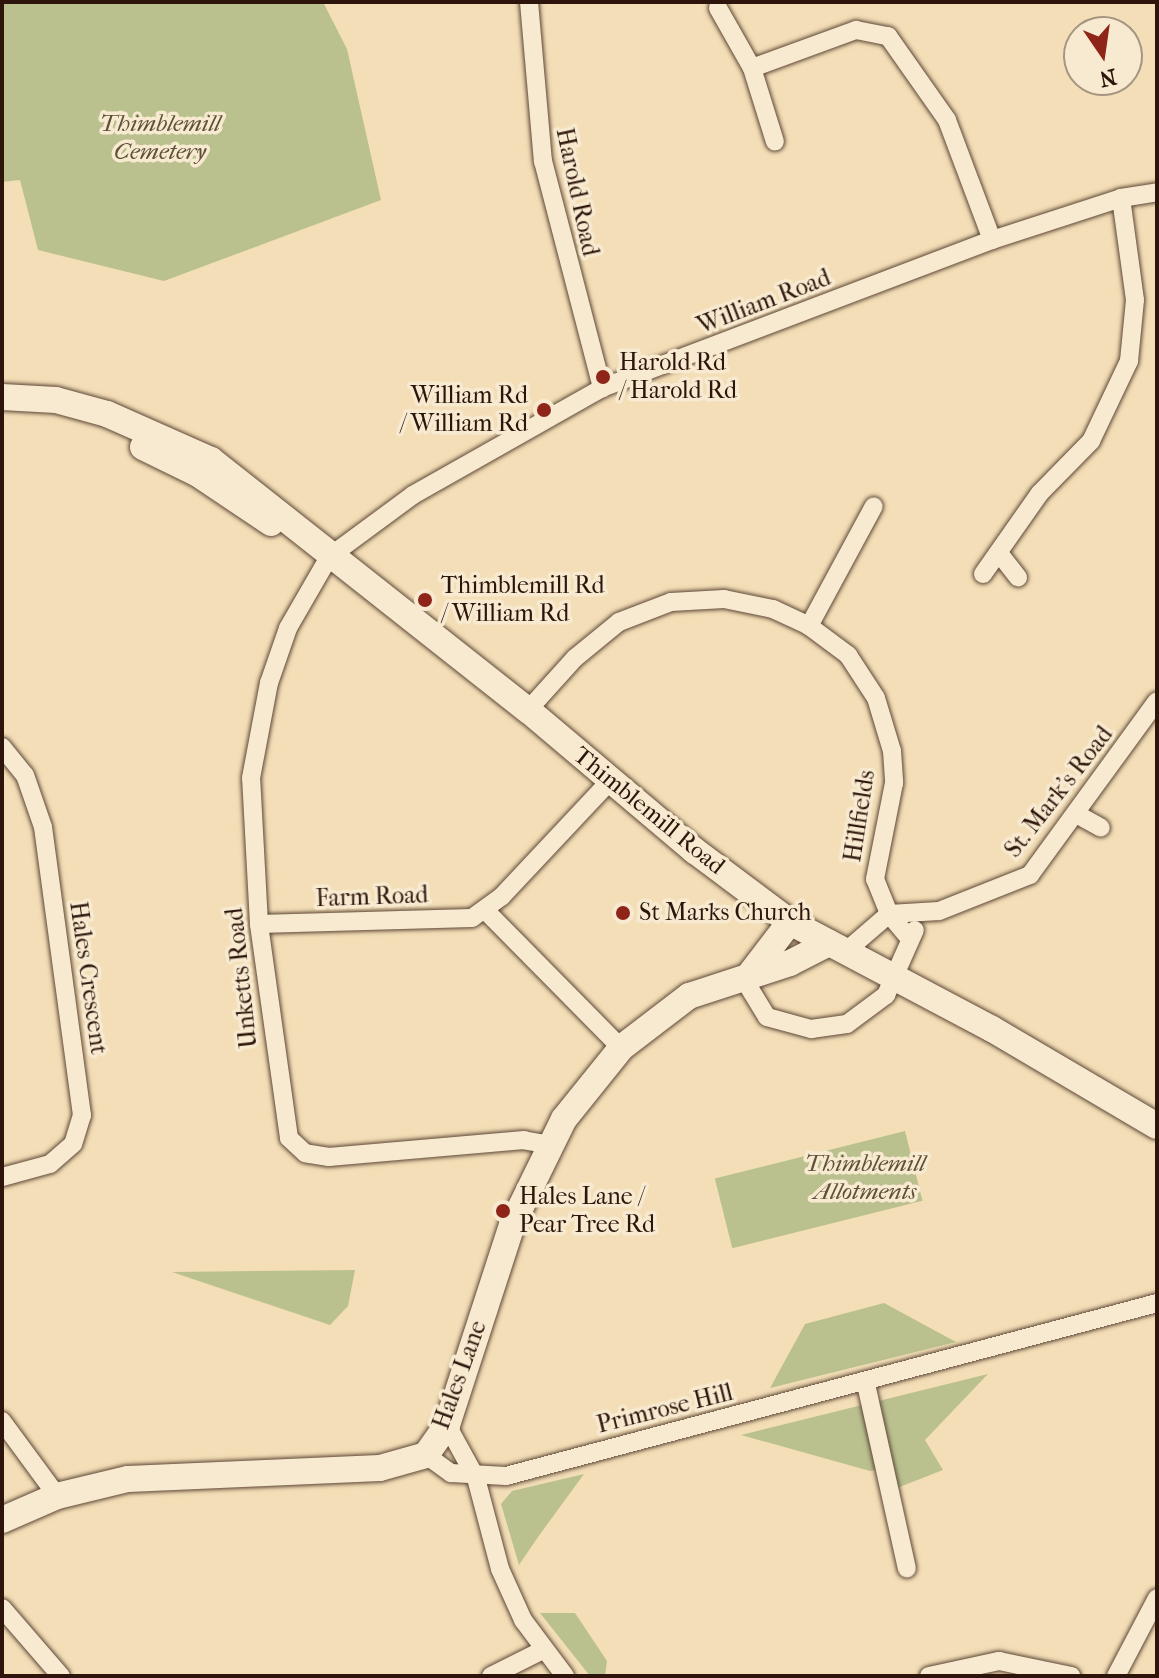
<!DOCTYPE html>
<style>
body{margin:0}
#map{position:relative;width:1159px;height:1678px;overflow:hidden;background:#f3deb7;font-family:"IM FELL French Canon",serif}
div>[style]{position:absolute}
[style*='--x']{left:calc(var(--x)*1px);top:calc(var(--y)*1px);width:calc(var(--w)*1px);rotate:calc(var(--a)*1deg)}
.green>*{inset:0;background:#bac18f;transform-origin:0 0}
.roads{filter:drop-shadow(0 0 2px #5e4736) drop-shadow(0 0 2px #5e4736)}
.street>*{height:18px;margin:-9px;padding:0 9px;transform-origin:9px;border-radius:9px;background:#f7ead0}
.secondary>*{height:26px;margin:-13px;padding:0 13px;transform-origin:13px;border-radius:13px;background:#f7ead0}
.dots>*{width:22px;height:22px;translate:-50% -50%;box-sizing:border-box;border:4px solid #f7ead0;border-radius:50%}
span{translate:-50% -50%;white-space:nowrap;text-align:center;line-height:1.15;-webkit-text-stroke:7px #f7ead0;paint-order:stroke}
.park-label{font-size:24px;color:#5e5139;font-style:italic}
.street-label{font-size:24px;color:#2d150b}
.poi-label{font-size:24px;color:#2d150b}
.left{translate:0 -50%;text-align:left}
.right{translate:-100% -50%;text-align:right}
.frame{position:absolute;inset:0;border:4px solid #2d150b;pointer-events:none}
.north{position:absolute;left:1063px;top:16px;width:80px;height:80px;box-sizing:border-box;background:#f7ead0;border:2px solid #a69581;border-radius:50%;rotate:167deg;font-size:22px;font-weight:700;line-height:32px;text-align:center;color:#2d150b}
.north::after{content:'';display:block;margin:auto;width:28px;height:36px;background:#8f2418;clip-path:polygon(50% 0,100% 100%,50% 72%,0 100%)}
</style>
<div id="map">
<div class="green">
<i style="clip-path:polygon(2px 2px,323px 2px,347px 49px,381px 200px,164px 281px,38px 250px,20px 180px,2px 182px)"></i>
<i style="left:905px;top:1131px;width:72px;height:196px;rotate:76deg"></i>
<i style="clip-path:polygon(355px 1270px,348px 1306px,330px 1325px,172px 1272px)"></i>
<i style="clip-path:polygon(884px 1303px,956px 1342px,770px 1388px,805px 1324px)"></i>
<i style="clip-path:polygon(988px 1374px,925px 1440px,943px 1470px,897px 1488px,891px 1467px,870px 1471px,741px 1435px)"></i>
<i style="clip-path:polygon(584px 1474px,538px 1537px,519px 1565px,501px 1504px,512px 1491px)"></i>
<i style="clip-path:polygon(540px 1613px,575px 1613px,607px 1661px,605px 1676px,590px 1676px)"></i>
</div>
<div class="roads">
<div class="street">
<i style="--x:529;--y:2;--w:160;--a:85"></i>
<i style="--x:543;--y:161;--w:235;--a:75.4"></i>
<i style="--x:718;--y:8;--w:69;--a:60.5"></i>
<i style="--x:752;--y:68;--w:77;--a:72.7"></i>
<i style="--x:752;--y:68;--w:111;--a:-20.1"></i>
<i style="--x:856;--y:30;--w:33;--a:11"></i>
<i style="--x:888;--y:36;--w:103;--a:54.9"></i>
<i style="--x:947;--y:120;--w:128;--a:69.4"></i>
<i style="--x:999;--y:553;--w:31;--a:52"></i>
<i style="--x:983;--y:574;--w:99;--a:-54.9"></i>
<i style="--x:1040;--y:493;--w:73;--a:-45.6"></i>
<i style="--x:1091;--y:441;--w:89;--a:-64.6"></i>
<i style="--x:1129;--y:361;--w:61;--a:-84.4"></i>
<i style="--x:1135;--y:300;--w:103;--a:-97.8"></i>
<i style="--x:809;--y:626;--w:136;--a:-61.6"></i>
<i style="--x:528;--y:710;--w:70;--a:-47.9"></i>
<i style="--x:575;--y:658;--w:57;--a:-39.3"></i>
<i style="--x:619;--y:622;--w:56;--a:-21"></i>
<i style="--x:671;--y:602;--w:53;--a:-3.2"></i>
<i style="--x:724;--y:599;--w:50;--a:11.5"></i>
<i style="--x:773;--y:609;--w:40;--a:25"></i>
<i style="--x:809;--y:626;--w:49;--a:36.6"></i>
<i style="--x:848;--y:655;--w:51;--a:56.9"></i>
<i style="--x:876;--y:698;--w:55;--a:73.2"></i>
<i style="--x:892;--y:751;--w:32;--a:86"></i>
<i style="--x:894;--y:783;--w:98;--a:101.2"></i>
<i style="--x:875;--y:879;--w:38;--a:68"></i>
<i style="--x:889;--y:914;--w:31;--a:50"></i>
<i style="--x:2;--y:747;--w:36;--a:51"></i>
<i style="--x:25;--y:775;--w:55;--a:70.9"></i>
<i style="--x:43;--y:827;--w:291;--a:82.3"></i>
<i style="--x:82;--y:1115;--w:30;--a:107"></i>
<i style="--x:73;--y:1144;--w:30;--a:139"></i>
<i style="--x:50;--y:1164;--w:50;--a:164.8"></i>
<i style="--x:1078;--y:815;--w:26;--a:29"></i>
<i style="--x:485;--y:910;--w:194;--a:45.4"></i>
<i style="--x:259;--y:924;--w:213;--a:-1.6"></i>
<i style="--x:472;--y:918;--w:37;--a:-36"></i>
<i style="--x:502;--y:896;--w:159;--a:-46.8"></i>
<i style="--x:845;--y:952;--w:58;--a:-40.8"></i>
<i style="--x:889;--y:914;--w:50;--a:-3.4"></i>
<i style="--x:939;--y:911;--w:98;--a:-21.6"></i>
<i style="--x:1030;--y:875;--w:215;--a:-53.9"></i>
<i style="--x:742;--y:976;--w:48;--a:58.6"></i>
<i style="--x:767;--y:1017;--w:46;--a:15.3"></i>
<i style="--x:811;--y:1029;--w:36;--a:-8"></i>
<i style="--x:847;--y:1024;--w:49;--a:-36.6"></i>
<i style="--x:886;--y:995;--w:71;--a:-66"></i>
<i style="--x:551;--y:1145;--w:27;--a:-170"></i>
<i style="--x:524;--y:1140;--w:196;--a:175"></i>
<i style="--x:329;--y:1157;--w:24;--a:-171"></i>
<i style="--x:305;--y:1153;--w:22;--a:-137"></i>
<i style="--x:289;--y:1138;--w:216;--a:-98"></i>
<i style="--x:259;--y:924;--w:146;--a:-93.1"></i>
<i style="--x:251;--y:778;--w:97;--a:-79.3"></i>
<i style="--x:269;--y:683;--w:58;--a:-70.9"></i>
<i style="--x:288;--y:628;--w:82;--a:-60"></i>
<i style="--x:329;--y:557;--w:104;--a:-36.4"></i>
<i style="--x:413;--y:495;--w:217;--a:-29.5"></i>
<i style="--x:602;--y:388;--w:417;--a:-20.8"></i>
<i style="--x:992;--y:240;--w:136;--a:-18"></i>
<i style="--x:1121;--y:198;--w:36;--a:-9"></i>
<i style="--x:866;--y:1384;--w:189;--a:77.5"></i>
<i style="--x:2;--y:1421;--w:93;--a:53.7"></i>
<i style="--x:447;--y:1425;--w:60;--a:61.3"></i>
<i style="--x:476;--y:1478;--w:94;--a:75.2"></i>
<i style="--x:500;--y:1569;--w:56;--a:65.7"></i>
<i style="--x:523;--y:1620;--w:70;--a:53.1"></i>
<i style="--x:426;--y:1455;--w:31;--a:36"></i>
<i style="--x:451;--y:1473;--w:55;--a:3.1"></i>
<i style="--x:506;--y:1476;--w:674;--a:-14.88"></i>
<i style="--x:2;--y:1608;--w:90;--a:49.1"></i>
<i style="--x:491;--y:1676;--w:58;--a:-26.6"></i>
<i style="--x:929;--y:1676;--w:72;--a:-12.1"></i>
<i style="--x:999;--y:1661;--w:74;--a:11.8"></i>
<i style="--x:1116;--y:1676;--w:88;--a:-62.3"></i>
</div>
<div class="secondary">
<i style="--x:2;--y:397;--w:54;--a:3.2"></i>
<i style="--x:56;--y:400;--w:53;--a:15.4"></i>
<i style="--x:107;--y:414;--w:114;--a:23.9"></i>
<i style="--x:211;--y:460;--w:404;--a:38.3"></i>
<i style="--x:528;--y:710;--w:219;--a:40.2"></i>
<i style="--x:695;--y:851;--w:119;--a:36.8"></i>
<i style="--x:790;--y:922;--w:229;--a:27.9"></i>
<i style="--x:992;--y:1029;--w:191;--a:30.5"></i>
<i style="--x:143;--y:447;--w:61;--a:26.1"></i>
<i style="--x:198;--y:474;--w:88;--a:33.9"></i>
<i style="--x:751;--y:973;--w:64;--a:-52.6"></i>
<i style="--x:2;--y:1520;--w:60;--a:-23.6"></i>
<i style="--x:57;--y:1496;--w:73;--a:-13.5"></i>
<i style="--x:128;--y:1479;--w:252;--a:-2.5"></i>
<i style="--x:380;--y:1468;--w:48;--a:-15.8"></i>
<i style="--x:426;--y:1455;--w:37;--a:-55"></i>
<i style="--x:447;--y:1425;--w:210;--a:-72"></i>
<i style="--x:512;--y:1225;--w:118;--a:-63.9"></i>
<i style="--x:564;--y:1119;--w:91;--a:-51.2"></i>
<i style="--x:621;--y:1048;--w:86;--a:-37.4"></i>
<i style="--x:689;--y:996;--w:106;--a:-18.1"></i>
<i style="--x:790;--y:963;--w:44;--a:-27.1"></i>
</div>
</div>
<div class="dots">
<i style="left:603px;top:377px;background:#8f2418"></i>
<i style="left:544px;top:410px;background:#8f2418"></i>
<i style="left:425px;top:600px;background:#8f2418"></i>
<i style="left:623px;top:913px;background:#8f2418"></i>
<i style="left:503px;top:1211px;background:#8f2418"></i>
</div>
<div class="park-label">
<span style="left:160px;top:138px">Thimblemill<br>Cemetery</span>
<span style="left:865px;top:1178px">Thimblemill<br>Allotments</span>
</div>
<div class="street-label">
<span style="left:577px;top:192px;rotate:78deg">Harold Road</span>
<span style="left:764px;top:302px;rotate:-21deg">William Road</span>
<span style="left:1059px;top:792px;rotate:-52deg">St. Mark's Road</span>
<span style="left:649px;top:811px;rotate:39deg">Thimblemill Road</span>
<span style="left:860px;top:816px;rotate:-81deg">Hillfields</span>
<span style="left:372px;top:897px;rotate:-2deg">Farm Road</span>
<span style="left:88px;top:978px;rotate:82deg">Hales Crescent</span>
<span style="left:242px;top:978px;rotate:-96deg">Unketts Road</span>
<span style="left:460px;top:1375px;rotate:-70deg">Hales Lane</span>
<span style="left:665px;top:1409px;rotate:-14deg">Primrose Hill</span>
</div>
<div class="poi-label">
<span class="left" style="left:619px;top:377px">Harold Rd<br>/ Harold Rd</span>
<span class="right" style="left:528px;top:410px">William Rd<br>/ William Rd</span>
<span class="left" style="left:441px;top:600px">Thimblemill Rd<br>/ William Rd</span>
<span class="left" style="left:639px;top:913px">St Marks Church</span>
<span class="left" style="left:519px;top:1211px">Hales Lane /<br>Pear Tree Rd</span>
</div>
<div class="frame"></div>
<div class="north">N</div>
</div>
